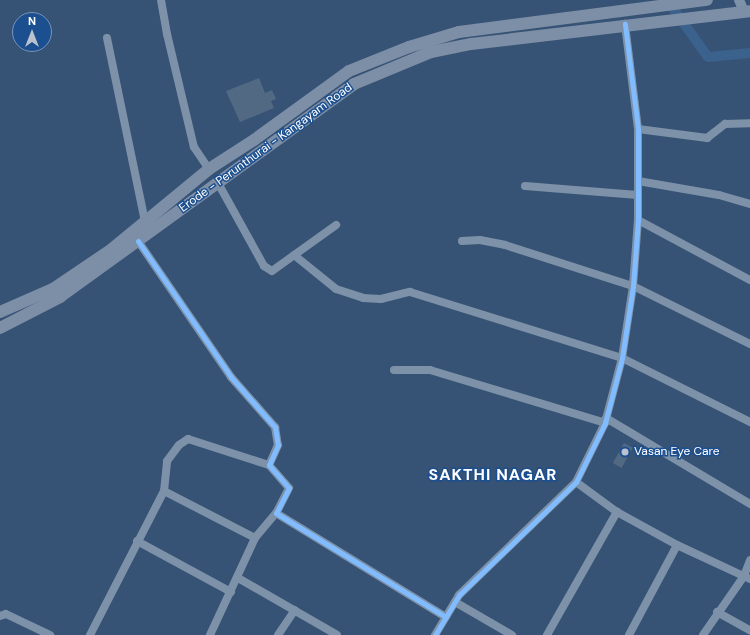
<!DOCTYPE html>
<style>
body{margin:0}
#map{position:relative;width:750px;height:635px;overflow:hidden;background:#365274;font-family:"DM Sans",sans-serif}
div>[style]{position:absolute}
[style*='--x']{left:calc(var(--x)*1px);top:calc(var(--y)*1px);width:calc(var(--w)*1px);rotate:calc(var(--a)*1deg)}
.canal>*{height:10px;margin:-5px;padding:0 5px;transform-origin:5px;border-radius:5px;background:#3b618d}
.building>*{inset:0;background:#526984;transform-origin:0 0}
.minor>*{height:8px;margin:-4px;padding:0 4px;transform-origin:4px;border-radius:4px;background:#7d92a8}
.tertiary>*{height:10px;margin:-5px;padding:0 5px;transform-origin:5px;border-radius:5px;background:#7d92a8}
.primary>*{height:12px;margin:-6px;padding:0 6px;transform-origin:6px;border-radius:6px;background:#7d8ea7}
.cycleway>*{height:5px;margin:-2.5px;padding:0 2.5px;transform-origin:2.5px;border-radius:2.5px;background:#80bcff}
.dots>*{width:11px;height:11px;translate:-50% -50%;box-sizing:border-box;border:2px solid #1b4f8f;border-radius:50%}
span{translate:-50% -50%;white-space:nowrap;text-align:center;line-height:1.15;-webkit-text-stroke:3px #1b4f8f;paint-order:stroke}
.street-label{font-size:12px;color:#fff}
.poi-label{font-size:12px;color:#fff}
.left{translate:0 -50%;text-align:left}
.district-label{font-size:16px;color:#fff;font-weight:700;letter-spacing:1px}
.north{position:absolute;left:12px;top:12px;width:40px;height:40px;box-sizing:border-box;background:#1b4f8f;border:1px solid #7695bc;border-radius:50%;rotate:0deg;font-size:11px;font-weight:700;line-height:16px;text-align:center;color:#fff}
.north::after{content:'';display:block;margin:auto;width:14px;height:18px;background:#b9c2ce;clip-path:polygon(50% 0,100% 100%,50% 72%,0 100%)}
</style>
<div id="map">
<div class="canal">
<i style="--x:667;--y:0;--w:70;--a:54.3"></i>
<i style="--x:708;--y:57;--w:42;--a:-5.4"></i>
</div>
<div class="building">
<i style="clip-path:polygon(259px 78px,265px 93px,272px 90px,276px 99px,271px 101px,274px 108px,240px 122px,226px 91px)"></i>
<i style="left:624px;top:443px;width:10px;height:23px;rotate:29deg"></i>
</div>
<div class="minor">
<i style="--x:161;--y:0;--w:35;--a:80"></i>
<i style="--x:167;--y:34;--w:116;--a:76.6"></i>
<i style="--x:194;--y:147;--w:27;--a:56"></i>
<i style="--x:107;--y:38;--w:188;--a:78.3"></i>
<i style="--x:638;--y:129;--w:70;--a:7.4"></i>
<i style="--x:707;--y:138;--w:23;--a:-38"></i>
<i style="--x:725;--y:124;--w:25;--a:-2"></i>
<i style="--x:638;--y:181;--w:82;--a:9.8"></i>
<i style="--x:719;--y:195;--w:32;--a:16"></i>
<i style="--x:218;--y:183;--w:95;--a:61"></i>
<i style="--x:264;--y:266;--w:9;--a:32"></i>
<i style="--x:272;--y:271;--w:79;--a:-35.7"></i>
<i style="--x:525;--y:186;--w:113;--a:4.6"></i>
<i style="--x:638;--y:220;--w:127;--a:28.2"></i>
<i style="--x:138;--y:241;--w:165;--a:55.6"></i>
<i style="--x:231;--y:377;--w:67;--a:48.7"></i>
<i style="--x:275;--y:427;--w:18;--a:81"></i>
<i style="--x:278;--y:445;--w:22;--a:114"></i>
<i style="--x:269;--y:465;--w:30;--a:49"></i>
<i style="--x:289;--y:488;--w:28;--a:117"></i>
<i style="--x:276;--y:513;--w:199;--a:31.5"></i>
<i style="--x:462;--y:241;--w:18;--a:-3"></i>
<i style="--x:480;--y:240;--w:25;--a:11"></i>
<i style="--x:505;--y:245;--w:134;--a:17.8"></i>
<i style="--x:633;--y:286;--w:131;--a:26.4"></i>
<i style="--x:294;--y:255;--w:54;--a:39"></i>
<i style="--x:336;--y:289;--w:28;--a:18"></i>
<i style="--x:363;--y:298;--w:18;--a:3"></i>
<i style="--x:381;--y:299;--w:30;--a:-14"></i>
<i style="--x:410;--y:292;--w:222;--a:17.3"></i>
<i style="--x:622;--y:358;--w:143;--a:26.6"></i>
<i style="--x:394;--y:370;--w:36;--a:0"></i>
<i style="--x:430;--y:370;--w:183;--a:16.8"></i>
<i style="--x:606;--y:418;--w:168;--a:30.8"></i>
<i style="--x:576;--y:482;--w:51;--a:36.2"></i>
<i style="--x:617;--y:512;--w:68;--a:28.8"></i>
<i style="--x:677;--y:545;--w:81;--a:25"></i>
<i style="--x:164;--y:491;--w:102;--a:27.3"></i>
<i style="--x:137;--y:541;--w:107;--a:28.5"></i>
<i style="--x:238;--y:578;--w:114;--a:29.9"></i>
<i style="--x:455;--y:602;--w:66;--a:30.1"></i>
<i style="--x:717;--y:612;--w:38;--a:29"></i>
<i style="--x:0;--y:616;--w:6;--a:-18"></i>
<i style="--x:6;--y:614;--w:49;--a:25.5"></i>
<i style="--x:90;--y:635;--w:162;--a:-62.8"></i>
<i style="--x:164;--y:491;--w:30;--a:-84"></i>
<i style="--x:167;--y:461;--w:20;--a:-53"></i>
<i style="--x:179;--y:445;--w:11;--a:-34"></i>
<i style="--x:188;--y:439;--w:85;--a:17.8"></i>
<i style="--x:210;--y:635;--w:107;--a:-65.1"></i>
<i style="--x:255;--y:538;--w:33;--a:-50"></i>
<i style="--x:278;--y:635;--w:30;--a:-56"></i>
<i style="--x:435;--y:635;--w:47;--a:-59"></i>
<i style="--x:459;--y:595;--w:163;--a:-44"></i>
<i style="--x:576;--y:482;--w:66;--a:-63.8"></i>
<i style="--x:605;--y:423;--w:67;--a:-75.3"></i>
<i style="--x:622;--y:358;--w:73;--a:-81.3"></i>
<i style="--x:633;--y:286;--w:66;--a:-85.7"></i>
<i style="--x:638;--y:220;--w:91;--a:-90"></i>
<i style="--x:638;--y:129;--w:106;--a:-97.1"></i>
<i style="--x:547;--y:635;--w:142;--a:-60.4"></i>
<i style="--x:629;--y:635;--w:102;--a:-61.9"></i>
<i style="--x:703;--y:635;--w:72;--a:-55.2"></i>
<i style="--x:744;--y:576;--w:17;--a:-69"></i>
</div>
<div class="tertiary">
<i style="--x:739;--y:0;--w:12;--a:66"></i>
</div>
<div class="primary">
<i style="--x:0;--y:312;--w:58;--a:-23.5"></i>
<i style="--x:53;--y:289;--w:71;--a:-34.1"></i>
<i style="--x:112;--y:249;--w:126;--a:-39.5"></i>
<i style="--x:209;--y:169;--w:54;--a:-32.8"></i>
<i style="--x:254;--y:140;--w:117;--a:-36"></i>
<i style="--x:349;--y:71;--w:65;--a:-21.8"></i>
<i style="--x:409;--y:47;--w:52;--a:-16.7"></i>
<i style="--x:459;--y:32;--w:250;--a:-7.4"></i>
<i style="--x:0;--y:328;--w:68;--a:-27.3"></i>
<i style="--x:60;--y:297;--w:363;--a:-35.9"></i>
<i style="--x:354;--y:84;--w:83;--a:-22.6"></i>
<i style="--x:431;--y:52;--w:41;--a:-11.3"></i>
<i style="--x:471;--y:44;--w:281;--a:-6.7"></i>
</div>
<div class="cycleway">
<i style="--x:138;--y:241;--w:165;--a:55.6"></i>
<i style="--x:231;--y:377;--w:67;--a:48.7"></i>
<i style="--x:275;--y:427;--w:18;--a:81"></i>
<i style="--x:278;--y:445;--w:22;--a:114"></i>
<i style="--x:269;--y:465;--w:30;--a:49"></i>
<i style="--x:289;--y:488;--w:28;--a:117"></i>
<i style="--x:276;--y:513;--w:199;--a:31.5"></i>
<i style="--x:435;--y:635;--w:47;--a:-59"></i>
<i style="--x:459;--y:595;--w:163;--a:-44"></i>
<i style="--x:576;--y:482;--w:66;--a:-63.8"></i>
<i style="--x:605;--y:423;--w:67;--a:-75.3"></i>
<i style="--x:622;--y:358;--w:73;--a:-81.3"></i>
<i style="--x:633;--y:286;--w:66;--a:-85.7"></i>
<i style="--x:638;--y:220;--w:91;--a:-90"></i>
<i style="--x:638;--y:129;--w:106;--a:-97.1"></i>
</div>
<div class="dots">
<i style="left:625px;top:452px;background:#b9c2ce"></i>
</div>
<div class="street-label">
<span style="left:266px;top:148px;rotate:-36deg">Erode - Perunthurai - Kangayam Road</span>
</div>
<div class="poi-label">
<span class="left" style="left:634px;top:452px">Vasan Eye Care</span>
</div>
<div class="district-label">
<span style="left:493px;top:475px">SAKTHI NAGAR</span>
</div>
<div class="north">N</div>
</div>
